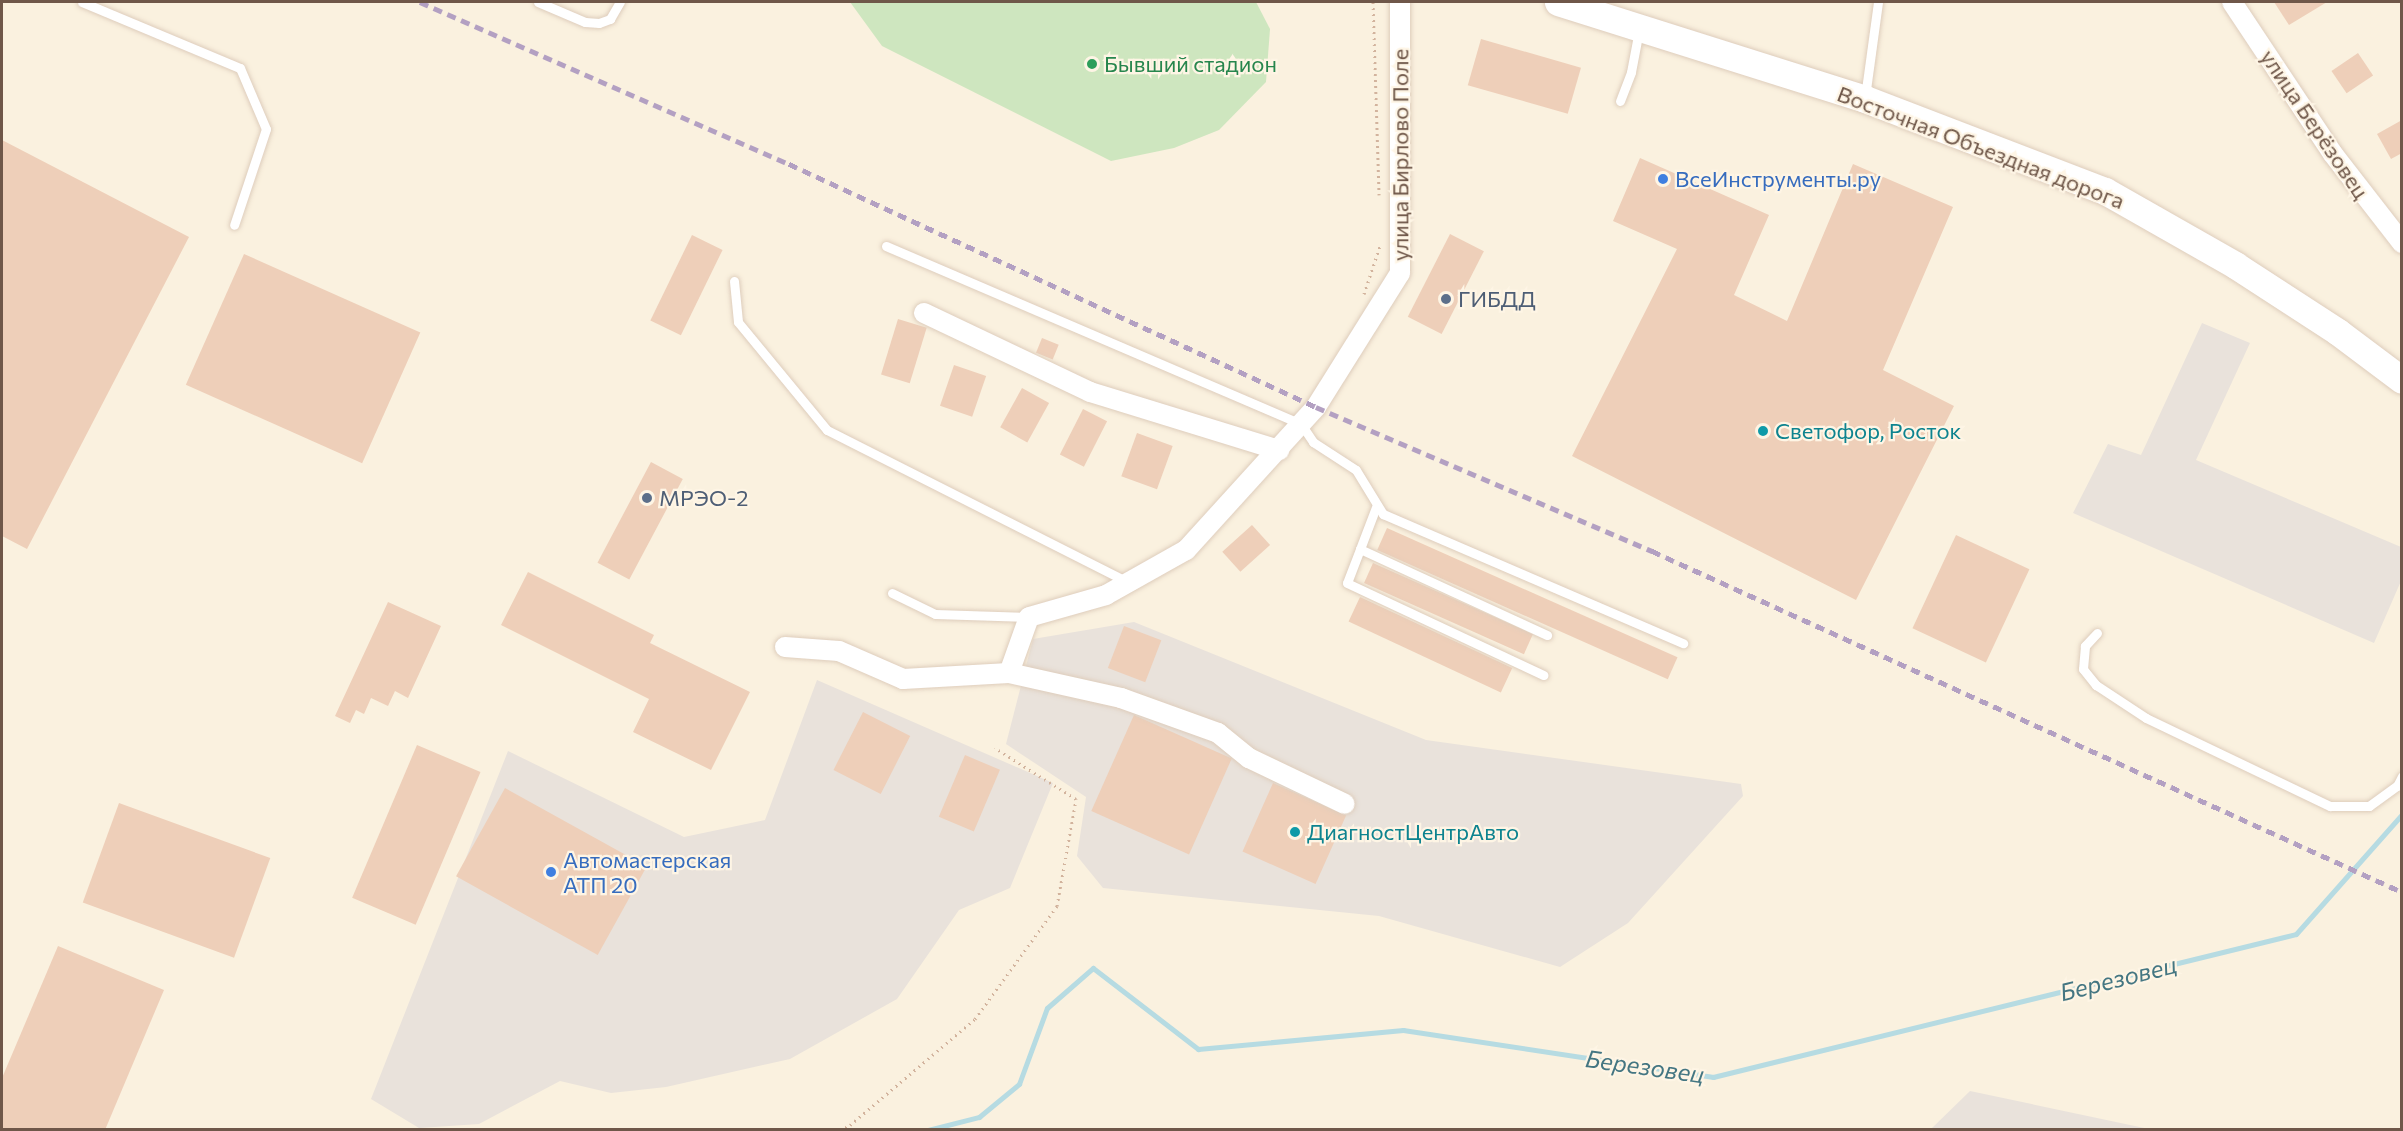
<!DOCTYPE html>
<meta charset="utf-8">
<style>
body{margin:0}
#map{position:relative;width:2403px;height:1131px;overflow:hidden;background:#faf1df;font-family:Commissioner,sans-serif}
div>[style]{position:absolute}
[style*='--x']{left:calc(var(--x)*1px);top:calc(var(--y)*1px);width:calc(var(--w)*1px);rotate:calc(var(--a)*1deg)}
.industrial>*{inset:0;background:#e9e2db}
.green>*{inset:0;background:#cee6bf}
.stream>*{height:5px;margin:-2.5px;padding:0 2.5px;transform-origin:2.5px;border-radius:2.5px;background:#b6dbe2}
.building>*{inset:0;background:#eecfb9;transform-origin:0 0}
.path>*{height:3px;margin-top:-1.5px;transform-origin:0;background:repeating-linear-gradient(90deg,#d2b39d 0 1.5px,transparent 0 6px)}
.roads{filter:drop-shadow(0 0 2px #decdbc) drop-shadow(0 0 2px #decdbc)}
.lane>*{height:9px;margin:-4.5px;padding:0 4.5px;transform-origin:4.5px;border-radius:4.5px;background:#fff}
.street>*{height:20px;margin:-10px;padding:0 10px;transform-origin:10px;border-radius:10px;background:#fff}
.secondary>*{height:27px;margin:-13.5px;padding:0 13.5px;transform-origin:13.5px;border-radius:13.5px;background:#fff}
.rail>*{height:4.5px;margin-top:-2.25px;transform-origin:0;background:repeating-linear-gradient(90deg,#b3a0c2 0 9px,transparent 0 15px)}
.dots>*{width:16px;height:16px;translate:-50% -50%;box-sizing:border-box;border:3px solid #fef5e5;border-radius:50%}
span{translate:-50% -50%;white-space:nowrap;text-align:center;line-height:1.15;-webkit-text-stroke:4.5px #fef5e5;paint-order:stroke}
.leisure-label{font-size:22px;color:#27864d}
.left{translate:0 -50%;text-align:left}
.street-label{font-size:22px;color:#6f5749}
.shop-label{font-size:22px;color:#366cbe}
.service-label{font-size:22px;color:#4e5e75}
.culture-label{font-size:22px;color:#0d838f}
.water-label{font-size:24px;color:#447682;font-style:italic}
.frame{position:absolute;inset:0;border:3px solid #6f5749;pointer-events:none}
</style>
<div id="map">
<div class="industrial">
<i style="clip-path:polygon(2202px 323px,2250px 343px,2196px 460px,2401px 547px,2401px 581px,2374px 643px,2073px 513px,2108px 444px,2141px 455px)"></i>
<i style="clip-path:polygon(1134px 622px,1426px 740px,1741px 784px,1743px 796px,1628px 923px,1560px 967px,1379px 916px,1103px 888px,1077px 856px,1086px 797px,1006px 744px,1033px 639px)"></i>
<i style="clip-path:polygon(817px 680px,1053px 783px,1010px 888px,959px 910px,897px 999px,790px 1059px,666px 1087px,611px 1093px,560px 1081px,479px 1124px,419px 1128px,371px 1099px,508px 751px,684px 837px,765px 820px)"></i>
<i style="clip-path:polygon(1970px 1091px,2149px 1129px,1931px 1129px)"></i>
</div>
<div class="green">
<i style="clip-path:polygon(850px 2px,1256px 2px,1270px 29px,1266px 82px,1219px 130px,1174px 148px,1111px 161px,882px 46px)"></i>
</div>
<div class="stream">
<i style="--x:928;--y:1130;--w:53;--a:-14.3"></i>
<i style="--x:979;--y:1117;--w:52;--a:-39.5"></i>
<i style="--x:1019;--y:1084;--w:81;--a:-69.8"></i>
<i style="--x:1047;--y:1008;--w:61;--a:-41"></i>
<i style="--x:1093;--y:968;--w:133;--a:37.6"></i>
<i style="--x:1198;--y:1049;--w:206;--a:-5.3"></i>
<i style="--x:1403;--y:1030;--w:314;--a:8.6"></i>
<i style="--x:1713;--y:1077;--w:600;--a:-13.78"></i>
<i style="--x:2296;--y:934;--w:160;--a:-48.5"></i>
</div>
<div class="building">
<i style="clip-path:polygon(2274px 2px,2327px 2px,2289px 25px)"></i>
<i style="left:1481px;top:39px;width:104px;height:48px;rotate:16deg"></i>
<i style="left:2358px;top:53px;width:27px;height:32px;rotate:56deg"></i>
<i style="clip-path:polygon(2402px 120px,2402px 153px,2391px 159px,2377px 134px)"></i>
<i style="clip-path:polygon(2px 140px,189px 237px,27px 549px,2px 536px)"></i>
<i style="clip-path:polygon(1640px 158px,1769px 215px,1734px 295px,1787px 321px,1853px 164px,1953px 207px,1883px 370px,1954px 406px,1856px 600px,1572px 456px,1677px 249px,1613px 221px)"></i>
<i style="left:1450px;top:234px;width:38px;height:93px;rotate:27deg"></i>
<i style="left:692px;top:235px;width:34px;height:95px;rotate:26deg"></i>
<i style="left:244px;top:254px;width:193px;height:143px;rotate:24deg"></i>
<i style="left:898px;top:319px;width:30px;height:58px;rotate:17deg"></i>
<i style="left:1042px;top:338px;width:18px;height:16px;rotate:22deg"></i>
<i style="left:954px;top:365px;width:34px;height:43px;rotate:19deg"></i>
<i style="left:1022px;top:388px;width:31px;height:45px;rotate:29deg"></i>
<i style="left:1083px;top:409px;width:27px;height:51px;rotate:27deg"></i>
<i style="left:1137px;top:433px;width:38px;height:46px;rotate:20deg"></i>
<i style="left:651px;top:462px;width:36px;height:114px;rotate:28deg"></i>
<i style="left:1252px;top:525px;width:27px;height:40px;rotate:48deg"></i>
<i style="left:1387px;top:528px;width:318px;height:24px;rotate:24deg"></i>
<i style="left:1956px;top:535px;width:81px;height:103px;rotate:25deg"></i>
<i style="left:1373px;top:563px;width:175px;height:22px;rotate:24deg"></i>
<i style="clip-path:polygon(528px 572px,654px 635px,650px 643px,750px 692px,711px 770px,633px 732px,649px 699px,501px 625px)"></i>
<i style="left:1360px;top:597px;width:168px;height:27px;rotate:25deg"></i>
<i style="clip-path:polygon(388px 602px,441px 626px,408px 698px,395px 691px,388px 706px,371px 698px,364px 714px,356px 710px,350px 723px,335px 716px)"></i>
<i style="left:1124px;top:626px;width:40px;height:45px;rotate:21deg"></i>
<i style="left:863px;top:712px;width:53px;height:65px;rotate:27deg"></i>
<i style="left:1134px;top:715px;width:107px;height:105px;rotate:24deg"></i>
<i style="left:417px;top:745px;width:69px;height:166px;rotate:23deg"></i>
<i style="left:965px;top:755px;width:38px;height:67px;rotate:23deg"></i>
<i style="left:1273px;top:783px;width:80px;height:75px;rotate:24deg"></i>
<i style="left:505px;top:788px;width:162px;height:101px;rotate:29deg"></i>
<i style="left:119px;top:803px;width:161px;height:106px;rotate:20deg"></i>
<i style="clip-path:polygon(58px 946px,164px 990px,105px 1130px,2px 1130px,2px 1078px)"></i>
</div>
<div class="path">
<i style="--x:1373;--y:2;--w:193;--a:88.2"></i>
<i style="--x:1364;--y:294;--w:51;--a:-71.6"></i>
<i style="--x:840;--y:1130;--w:11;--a:-27"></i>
<i style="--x:850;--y:1125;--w:164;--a:-40.3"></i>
<i style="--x:975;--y:1019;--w:140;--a:-54"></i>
<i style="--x:1057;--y:906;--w:109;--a:-79.9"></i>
<i style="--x:1076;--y:799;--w:96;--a:-147.8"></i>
</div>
<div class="roads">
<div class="lane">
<i style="--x:82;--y:2;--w:171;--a:22.7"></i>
<i style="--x:240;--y:68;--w:66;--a:66.9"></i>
<i style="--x:266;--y:129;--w:101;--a:108.4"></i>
<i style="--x:538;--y:2;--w:51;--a:23.1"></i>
<i style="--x:585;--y:22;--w:14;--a:4"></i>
<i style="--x:599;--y:23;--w:12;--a:-20"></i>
<i style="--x:610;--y:19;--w:20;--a:-60"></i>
<i style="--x:1865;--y:97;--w:96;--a:-82.2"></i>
<i style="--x:1620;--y:101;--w:31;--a:-69"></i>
<i style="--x:1631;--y:72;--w:43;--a:-79.2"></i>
<i style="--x:886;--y:246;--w:452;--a:23.2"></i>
<i style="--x:1301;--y:424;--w:22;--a:56"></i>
<i style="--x:1313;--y:442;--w:51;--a:33.1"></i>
<i style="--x:1356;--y:470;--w:52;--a:58.5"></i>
<i style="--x:1383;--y:514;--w:327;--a:23.3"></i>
<i style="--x:734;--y:281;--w:41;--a:84.4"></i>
<i style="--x:738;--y:322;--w:140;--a:50.5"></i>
<i style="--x:827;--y:430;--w:337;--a:26.8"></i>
<i style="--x:1376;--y:507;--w:45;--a:110.9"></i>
<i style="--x:1360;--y:549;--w:206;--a:24.7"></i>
<i style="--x:1360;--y:549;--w:36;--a:111"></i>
<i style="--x:1347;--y:583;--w:217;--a:25.1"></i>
<i style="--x:892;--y:593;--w:48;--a:26"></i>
<i style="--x:935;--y:614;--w:94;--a:1.8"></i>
<i style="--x:2097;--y:633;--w:18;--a:133"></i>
<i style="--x:2085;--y:646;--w:23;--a:95"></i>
<i style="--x:2083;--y:669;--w:21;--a:51"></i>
<i style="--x:2096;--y:685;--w:60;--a:33.4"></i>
<i style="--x:2146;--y:718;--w:204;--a:25.6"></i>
<i style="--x:2330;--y:806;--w:39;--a:0"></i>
<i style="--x:2369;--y:806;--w:34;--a:-36"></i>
<i style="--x:2397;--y:786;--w:11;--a:-63"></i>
</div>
<div class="street">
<i style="--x:2232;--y:2;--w:182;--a:56.4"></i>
<i style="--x:2333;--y:154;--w:113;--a:52.2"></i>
<i style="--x:924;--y:313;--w:184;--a:25.4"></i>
<i style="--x:1090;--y:392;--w:198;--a:17.1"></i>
<i style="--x:785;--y:647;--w:54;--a:4.2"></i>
<i style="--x:839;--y:651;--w:70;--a:23.6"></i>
<i style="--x:903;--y:679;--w:106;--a:-3.2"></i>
<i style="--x:1009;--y:673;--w:59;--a:-70.3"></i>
<i style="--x:1029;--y:617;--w:80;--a:-15.9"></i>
<i style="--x:1106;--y:595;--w:92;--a:-29.4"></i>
<i style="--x:1186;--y:550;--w:193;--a:-47.7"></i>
<i style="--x:1316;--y:407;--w:158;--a:-57.9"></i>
<i style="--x:1400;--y:273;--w:271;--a:-90"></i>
<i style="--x:1009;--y:673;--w:115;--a:12.6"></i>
<i style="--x:1121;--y:698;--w:103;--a:19.8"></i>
<i style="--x:1218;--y:733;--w:40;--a:39"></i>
<i style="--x:1249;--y:758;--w:106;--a:25.6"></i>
</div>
<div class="secondary">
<i style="--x:1558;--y:2;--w:322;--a:17.5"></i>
<i style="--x:1865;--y:99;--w:257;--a:21"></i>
<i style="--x:2105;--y:191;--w:150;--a:29.6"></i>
<i style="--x:2235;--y:265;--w:123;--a:33"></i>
<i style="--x:2338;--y:332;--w:80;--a:36.9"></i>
</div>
</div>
<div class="rail">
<i style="--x:420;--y:2;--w:403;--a:23.7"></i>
<i style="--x:789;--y:164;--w:580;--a:24.75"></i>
<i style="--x:1316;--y:407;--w:366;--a:23.2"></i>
<i style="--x:1652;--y:551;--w:824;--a:24.45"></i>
</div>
<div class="dots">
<i style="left:1092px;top:64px;background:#2e9e5b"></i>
<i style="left:1663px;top:179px;background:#3f7fe0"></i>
<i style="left:1446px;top:299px;background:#5c6f8a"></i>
<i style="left:1763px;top:431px;background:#0f9aa8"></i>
<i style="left:647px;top:498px;background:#5c6f8a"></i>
<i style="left:1295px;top:832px;background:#0f9aa8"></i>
<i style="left:551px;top:872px;background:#3f7fe0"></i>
</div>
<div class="leisure-label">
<span class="left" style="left:1104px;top:64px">Бывший стадион</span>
</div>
<div class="street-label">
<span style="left:2315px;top:124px;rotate:56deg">улица Берёзовец</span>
<span style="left:1981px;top:147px;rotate:21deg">Восточная Объездная дорога</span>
<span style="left:1400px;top:155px;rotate:-90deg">улица Бирлово Поле</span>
</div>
<div class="shop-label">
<span class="left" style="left:1675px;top:179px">ВсеИнструменты.ру</span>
<span class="left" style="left:563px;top:872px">Автомастерская<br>АТП 20</span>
</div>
<div class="service-label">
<span class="left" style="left:1458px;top:299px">ГИБДД</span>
<span class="left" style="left:659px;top:498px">МРЭО-2</span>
</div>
<div class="culture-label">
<span class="left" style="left:1775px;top:431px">Светофор, Росток</span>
<span class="left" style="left:1307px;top:832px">ДиагностЦентрАвто</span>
</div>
<div class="water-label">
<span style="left:2118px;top:978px;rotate:-14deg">Березовец</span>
<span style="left:1645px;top:1066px;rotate:8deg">Березовец</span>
</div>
<div class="frame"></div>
</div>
